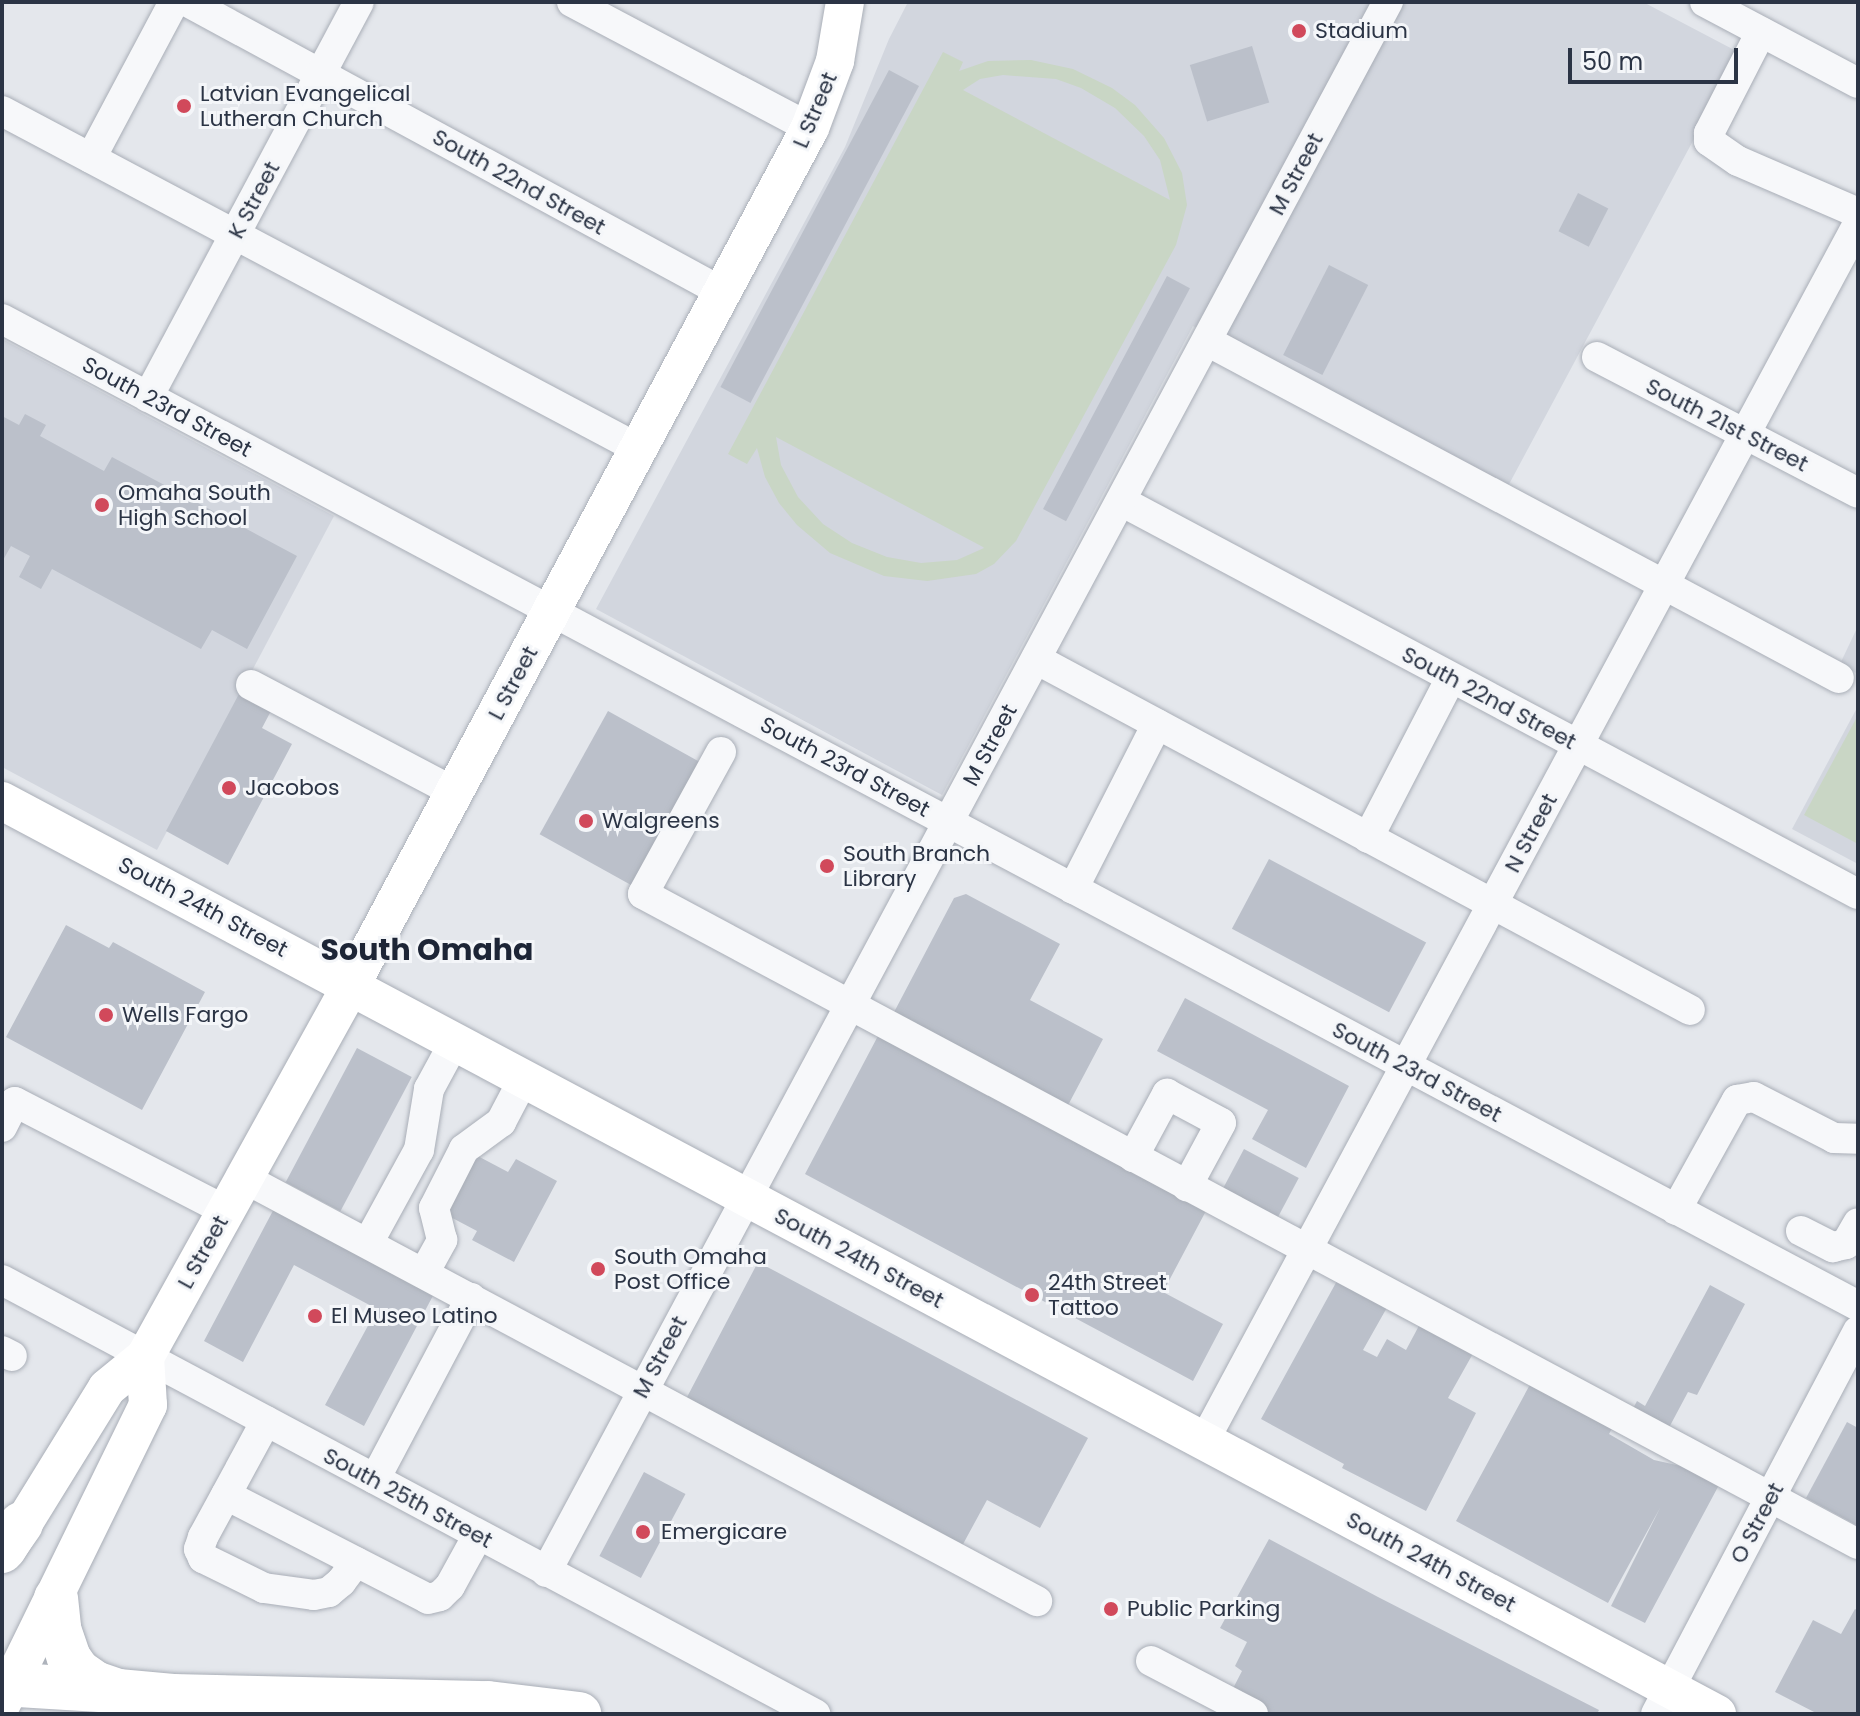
<!DOCTYPE html>
<style>
body{margin:0}
#map{position:relative;width:1860px;height:1716px;overflow:hidden;background:#e4e7ec;font-family:Poppins,sans-serif}
div>[style]{position:absolute}
[style*='--x']{left:calc(var(--x)*1px);top:calc(var(--y)*1px);width:calc(var(--w)*1px);rotate:calc(var(--a)*1deg)}
.built>*{inset:0;background:#d2d6de}
.green>*{inset:0;background:#c9d6c5}
.building>*{inset:0;background:#bbc0ca;transform-origin:0 0}
.roads{filter:drop-shadow(0 0 2px #a9aeb7) drop-shadow(0 0 2px #a9aeb7)}
.minor>*{height:30px;margin:-15px;padding:0 15px;transform-origin:15px;border-radius:15px;background:#f7f8fa}
.major>*{height:38px;margin:-19px;padding:0 19px;transform-origin:19px;border-radius:19px;background:#fff}
.highway>*{height:44px;margin:-22px;padding:0 22px;transform-origin:22px;border-radius:22px;background:#fff}
.dots>*{width:22px;height:22px;translate:-50% -50%;box-sizing:border-box;border:4px solid #f4f6f9;border-radius:50%}
span{translate:-50% -50%;white-space:nowrap;text-align:center;line-height:1.15;-webkit-text-stroke:6px #f4f6f9;paint-order:stroke}
.poi-label{font-size:22px;color:#2b3445}
.left{translate:0 -50%;text-align:left}
.street-label{font-size:22px;color:#2b3445}
.district-label{font-size:30px;color:#1d2536;font-weight:700}
.frame{position:absolute;inset:0;border:4px solid #2b3445;pointer-events:none}
.scale{position:absolute;left:1568px;top:48px;width:170px;height:36px;box-sizing:border-box;border:4px solid #2b3445;border-top:0;padding-left:10px;font-size:24px;line-height:28px;white-space:nowrap;color:#2b3445;-webkit-text-stroke:6px #f4f6f9;paint-order:stroke}
</style>
<div id="map">
<div class="built">
<i style="clip-path:polygon(908px 2px,1643px 2px,1740px 53px,1507px 488px,1193px 326px,942px 795px,596px 609px,845px 147px,889px 39px)"></i>
<i style="clip-path:polygon(2px 339px,334px 516px,157px 850px,2px 767px)"></i>
<i style="clip-path:polygon(1858px 626px,1858px 674px,1840px 664px)"></i>
<i style="clip-path:polygon(1858px 706px,1858px 864px,1792px 829px)"></i>
</div>
<div class="green">
<i style="clip-path:polygon(evenodd,943px 52px,963px 62px,959px 71px,988px 61px,1031px 60px,1073px 69px,1112px 88px,1135px 105px,1164px 138px,1182px 173px,1187px 205px,1176px 245px,1016px 541px,994px 564px,976px 574px,927px 581px,884px 576px,830px 553px,797px 525px,779px 503px,765px 477px,757px 448px,747px 464px,728px 454px,943px 52px,1003px 75px,1056px 79px,1081px 88px,1115px 108px,1144px 136px,1160px 160px,1170px 200px,963px 90px,980px 79px,1003px 75px,943px 52px,776px 437px,983px 547px,984px 548px,957px 560px,921px 563px,887px 557px,852px 543px,823px 524px,798px 497px,781px 465px,776px 437px)"></i>
<i style="clip-path:polygon(1858px 715px,1858px 844px,1804px 815px)"></i>
</div>
<div class="building">
<i style="left:1252px;top:46px;width:59px;height:65px;rotate:73deg"></i>
<i style="left:889px;top:70px;width:34px;height:359px;rotate:28deg"></i>
<i style="left:1578px;top:193px;width:34px;height:43px;rotate:27deg"></i>
<i style="left:1329px;top:265px;width:44px;height:101px;rotate:27deg"></i>
<i style="left:1167px;top:276px;width:26px;height:264px;rotate:28deg"></i>
<i style="clip-path:polygon(25px 414px,46px 425px,40px 436px,104px 471px,112px 457px,297px 556px,247px 649px,212px 630px,201px 649px,52px 569px,41px 589px,19px 577px,30px 556px,11px 546px,2px 562px,2px 416px,19px 425px)"></i>
<i style="clip-path:polygon(240px 692px,272px 709px,262px 728px,292px 744px,228px 865px,166px 831px)"></i>
<i style="left:608px;top:711px;width:105px;height:141px;rotate:29deg"></i>
<i style="left:1269px;top:859px;width:178px;height:79px;rotate:28deg"></i>
<i style="clip-path:polygon(966px 894px,1060px 944px,1030px 1000px,1103px 1039px,1066px 1109px,892px 1016px,954px 898px)"></i>
<i style="clip-path:polygon(66px 925px,109px 948px,113px 942px,205px 992px,142px 1110px,6px 1037px)"></i>
<i style="clip-path:polygon(1185px 998px,1349px 1086px,1306px 1168px,1252px 1139px,1268px 1110px,1157px 1051px)"></i>
<i style="clip-path:polygon(879px 1034px,1207px 1209px,1163px 1292px,1223px 1324px,1193px 1381px,805px 1174px)"></i>
<i style="left:357px;top:1048px;width:62px;height:152px;rotate:28deg"></i>
<i style="left:1244px;top:1149px;width:62px;height:49px;rotate:28deg"></i>
<i style="clip-path:polygon(472px 1153px,508px 1172px,516px 1159px,557px 1181px,514px 1262px,472px 1240px,477px 1231px,441px 1212px)"></i>
<i style="clip-path:polygon(276px 1205px,436px 1290px,364px 1426px,325px 1405px,377px 1309px,294px 1265px,243px 1362px,204px 1341px)"></i>
<i style="clip-path:polygon(758px 1262px,1088px 1438px,1040px 1528px,987px 1500px,962px 1546px,686px 1399px)"></i>
<i style="clip-path:polygon(1338px 1279px,1389px 1304px,1363px 1350px,1377px 1357px,1387px 1339px,1406px 1350px,1421px 1322px,1475px 1350px,1448px 1398px,1476px 1413px,1426px 1511px,1342px 1468px,1344px 1464px,1261px 1419px)"></i>
<i style="clip-path:polygon(1710px 1285px,1745px 1304px,1697px 1395px,1688px 1392px,1664px 1437px,1628px 1418px,1637px 1401px,1645px 1406px)"></i>
<i style="clip-path:polygon(1533px 1379px,1615px 1423px,1609px 1434px,1654px 1460px,1681px 1466px,1719px 1485px,1645px 1623px,1611px 1606px,1660px 1508px,1608px 1603px,1456px 1521px)"></i>
<i style="clip-path:polygon(1847px 1422px,1858px 1428px,1858px 1526px,1806px 1498px)"></i>
<i style="left:644px;top:1472px;width:47px;height:95px;rotate:28deg"></i>
<i style="clip-path:polygon(1269px 1539px,1378px 1597px,1599px 1710px,1597px 1714px,1253px 1714px,1227px 1700px,1242px 1671px,1235px 1666px,1247px 1642px,1220px 1628px)"></i>
<i style="clip-path:polygon(1855px 1609px,1858px 1611px,1858px 1714px,1818px 1714px,1775px 1692px,1813px 1620px,1841px 1634px)"></i>
</div>
<div class="roads">
<div class="minor">
<i style="--x:188;--y:2;--w:610;--a:28.5"></i>
<i style="--x:572;--y:2;--w:269;--a:27.9"></i>
<i style="--x:1705;--y:2;--w:173;--a:27.9"></i>
<i style="--x:1761;--y:32;--w:114;--a:117.2"></i>
<i style="--x:1709;--y:133;--w:8;--a:90"></i>
<i style="--x:1709;--y:141;--w:35;--a:35"></i>
<i style="--x:1738;--y:161;--w:131;--a:23.4"></i>
<i style="--x:2;--y:111;--w:721;--a:27.95"></i>
<i style="--x:91;--y:158;--w:177;--a:-62"></i>
<i style="--x:2;--y:319;--w:2102;--a:28"></i>
<i style="--x:1207;--y:341;--w:716;--a:28.07"></i>
<i style="--x:1597;--y:357;--w:294;--a:27.5"></i>
<i style="--x:148;--y:397;--w:448;--a:-61.9"></i>
<i style="--x:1121;--y:501;--w:835;--a:28.07"></i>
<i style="--x:1036;--y:659;--w:742;--a:28.22"></i>
<i style="--x:251;--y:685;--w:229;--a:27.8"></i>
<i style="--x:721;--y:752;--w:162;--a:118.8"></i>
<i style="--x:643;--y:894;--w:1378;--a:28.15"></i>
<i style="--x:1368;--y:838;--w:180;--a:-62.6"></i>
<i style="--x:1073;--y:889;--w:185;--a:-63"></i>
<i style="--x:2;--y:1127;--w:28;--a:-63"></i>
<i style="--x:15;--y:1102;--w:237;--a:27.3"></i>
<i style="--x:1133;--y:1157;--w:72;--a:-61.6"></i>
<i style="--x:1167;--y:1094;--w:61;--a:28.2"></i>
<i style="--x:1221;--y:1123;--w:72;--a:118.4"></i>
<i style="--x:244;--y:1178;--w:899;--a:28.08"></i>
<i style="--x:1676;--y:1210;--w:126;--a:-61"></i>
<i style="--x:1737;--y:1100;--w:17;--a:-10"></i>
<i style="--x:1754;--y:1097;--w:90;--a:27.1"></i>
<i style="--x:1834;--y:1138;--w:24;--a:2"></i>
<i style="--x:1801;--y:1231;--w:36;--a:27"></i>
<i style="--x:1833;--y:1247;--w:13;--a:-13"></i>
<i style="--x:1846;--y:1244;--w:24;--a:-60"></i>
<i style="--x:368;--y:1243;--w:106;--a:-61.3"></i>
<i style="--x:419;--y:1150;--w:62;--a:-80.7"></i>
<i style="--x:429;--y:1089;--w:55;--a:-61.6"></i>
<i style="--x:424;--y:1273;--w:38;--a:-61"></i>
<i style="--x:442;--y:1240;--w:33;--a:-104"></i>
<i style="--x:434;--y:1208;--w:66;--a:-63"></i>
<i style="--x:464;--y:1149;--w:46;--a:-36.1"></i>
<i style="--x:501;--y:1122;--w:50;--a:-62.4"></i>
<i style="--x:2;--y:1280;--w:922;--a:28.09"></i>
<i style="--x:2;--y:1351;--w:11;--a:27"></i>
<i style="--x:266;--y:1421;--w:132;--a:118.5"></i>
<i style="--x:203;--y:1537;--w:13;--a:108"></i>
<i style="--x:199;--y:1549;--w:10;--a:66"></i>
<i style="--x:203;--y:1558;--w:68;--a:26.2"></i>
<i style="--x:264;--y:1588;--w:50;--a:8"></i>
<i style="--x:314;--y:1595;--w:15;--a:-11"></i>
<i style="--x:329;--y:1592;--w:16;--a:-40"></i>
<i style="--x:341;--y:1582;--w:25;--a:-53"></i>
<i style="--x:1204;--y:1441;--w:1382;--a:-61.75"></i>
<i style="--x:375;--y:1479;--w:205;--a:-62.1"></i>
<i style="--x:226;--y:1495;--w:227;--a:27.2"></i>
<i style="--x:428;--y:1599;--w:12;--a:-14"></i>
<i style="--x:440;--y:1596;--w:14;--a:-45"></i>
<i style="--x:450;--y:1586;--w:58;--a:-61.2"></i>
<i style="--x:546;--y:1572;--w:1782;--a:-61.8"></i>
<i style="--x:1151;--y:1661;--w:115;--a:27.5"></i>
<i style="--x:1656;--y:1714;--w:433;--a:-62.2"></i>
</div>
<div class="major">
<i style="--x:2;--y:801;--w:1943;--a:28.03"></i>
<i style="--x:7;--y:1550;--w:190;--a:-58.3"></i>
<i style="--x:107;--y:1388;--w:49;--a:-39.2"></i>
<i style="--x:145;--y:1357;--w:425;--a:-61"></i>
<i style="--x:351;--y:985;--w:972;--a:-61.83"></i>
<i style="--x:810;--y:128;--w:72;--a:-69.5"></i>
<i style="--x:835;--y:61;--w:60;--a:-80.4"></i>
<i style="--x:2;--y:1703;--w:332;--a:-63.9"></i>
<i style="--x:148;--y:1405;--w:48;--a:-93.6"></i>
</div>
<div class="highway">
<i style="--x:2;--y:1551;--w:33;--a:-55"></i>
<i style="--x:56;--y:1598;--w:31;--a:84"></i>
<i style="--x:59;--y:1629;--w:31;--a:71"></i>
<i style="--x:69;--y:1658;--w:16;--a:55"></i>
<i style="--x:78;--y:1671;--w:21;--a:35"></i>
<i style="--x:95;--y:1683;--w:24;--a:19"></i>
<i style="--x:118;--y:1691;--w:55;--a:5.2"></i>
<i style="--x:173;--y:1696;--w:315;--a:1.3"></i>
<i style="--x:488;--y:1703;--w:92;--a:6.9"></i>
<i style="--x:2;--y:1684;--w:110;--a:3.6"></i>
</div>
</div>
<div class="dots">
<i style="left:1299px;top:31px;background:#d1495b"></i>
<i style="left:184px;top:106px;background:#d1495b"></i>
<i style="left:102px;top:505px;background:#d1495b"></i>
<i style="left:229px;top:788px;background:#d1495b"></i>
<i style="left:586px;top:821px;background:#d1495b"></i>
<i style="left:827px;top:866px;background:#d1495b"></i>
<i style="left:106px;top:1015px;background:#d1495b"></i>
<i style="left:598px;top:1269px;background:#d1495b"></i>
<i style="left:1032px;top:1295px;background:#d1495b"></i>
<i style="left:315px;top:1316px;background:#d1495b"></i>
<i style="left:643px;top:1532px;background:#d1495b"></i>
<i style="left:1111px;top:1609px;background:#d1495b"></i>
</div>
<div class="poi-label">
<span class="left" style="left:1315px;top:31px">Stadium</span>
<span class="left" style="left:200px;top:106px">Latvian Evangelical<br>Lutheran Church</span>
<span class="left" style="left:118px;top:505px">Omaha South<br>High School</span>
<span class="left" style="left:245px;top:788px">Jacobos</span>
<span class="left" style="left:602px;top:821px">Walgreens</span>
<span class="left" style="left:843px;top:866px">South Branch<br>Library</span>
<span class="left" style="left:122px;top:1015px">Wells Fargo</span>
<span class="left" style="left:614px;top:1269px">South Omaha<br>Post Office</span>
<span class="left" style="left:1048px;top:1295px">24th Street<br>Tattoo</span>
<span class="left" style="left:331px;top:1316px">El Museo Latino</span>
<span class="left" style="left:661px;top:1532px">Emergicare</span>
<span class="left" style="left:1127px;top:1609px">Public Parking</span>
</div>
<div class="street-label">
<span style="left:815px;top:110px;rotate:-67deg">L Street</span>
<span style="left:1296px;top:174px;rotate:-62deg">M Street</span>
<span style="left:519px;top:182px;rotate:29deg">South 22nd Street</span>
<span style="left:254px;top:200px;rotate:-62deg">K Street</span>
<span style="left:167px;top:407px;rotate:28deg">South 23rd Street</span>
<span style="left:1727px;top:425px;rotate:27deg">South 21st Street</span>
<span style="left:513px;top:683px;rotate:-62deg">L Street</span>
<span style="left:1489px;top:698px;rotate:28deg">South 22nd Street</span>
<span style="left:990px;top:745px;rotate:-62deg">M Street</span>
<span style="left:845px;top:767px;rotate:28deg">South 23rd Street</span>
<span style="left:1531px;top:833px;rotate:-62deg">N Street</span>
<span style="left:203px;top:907px;rotate:28deg">South 24th Street</span>
<span style="left:1417px;top:1072px;rotate:28deg">South 23rd Street</span>
<span style="left:203px;top:1252px;rotate:-61deg">L Street</span>
<span style="left:859px;top:1258px;rotate:28deg">South 24th Street</span>
<span style="left:660px;top:1357px;rotate:-62deg">M Street</span>
<span style="left:408px;top:1498px;rotate:28deg">South 25th Street</span>
<span style="left:1757px;top:1523px;rotate:-62deg">O Street</span>
<span style="left:1431px;top:1562px;rotate:28deg">South 24th Street</span>
</div>
<div class="district-label">
<span style="left:427px;top:950px">South Omaha</span>
</div>
<div class="frame"></div>
<div class="scale">50 m</div>
</div>
